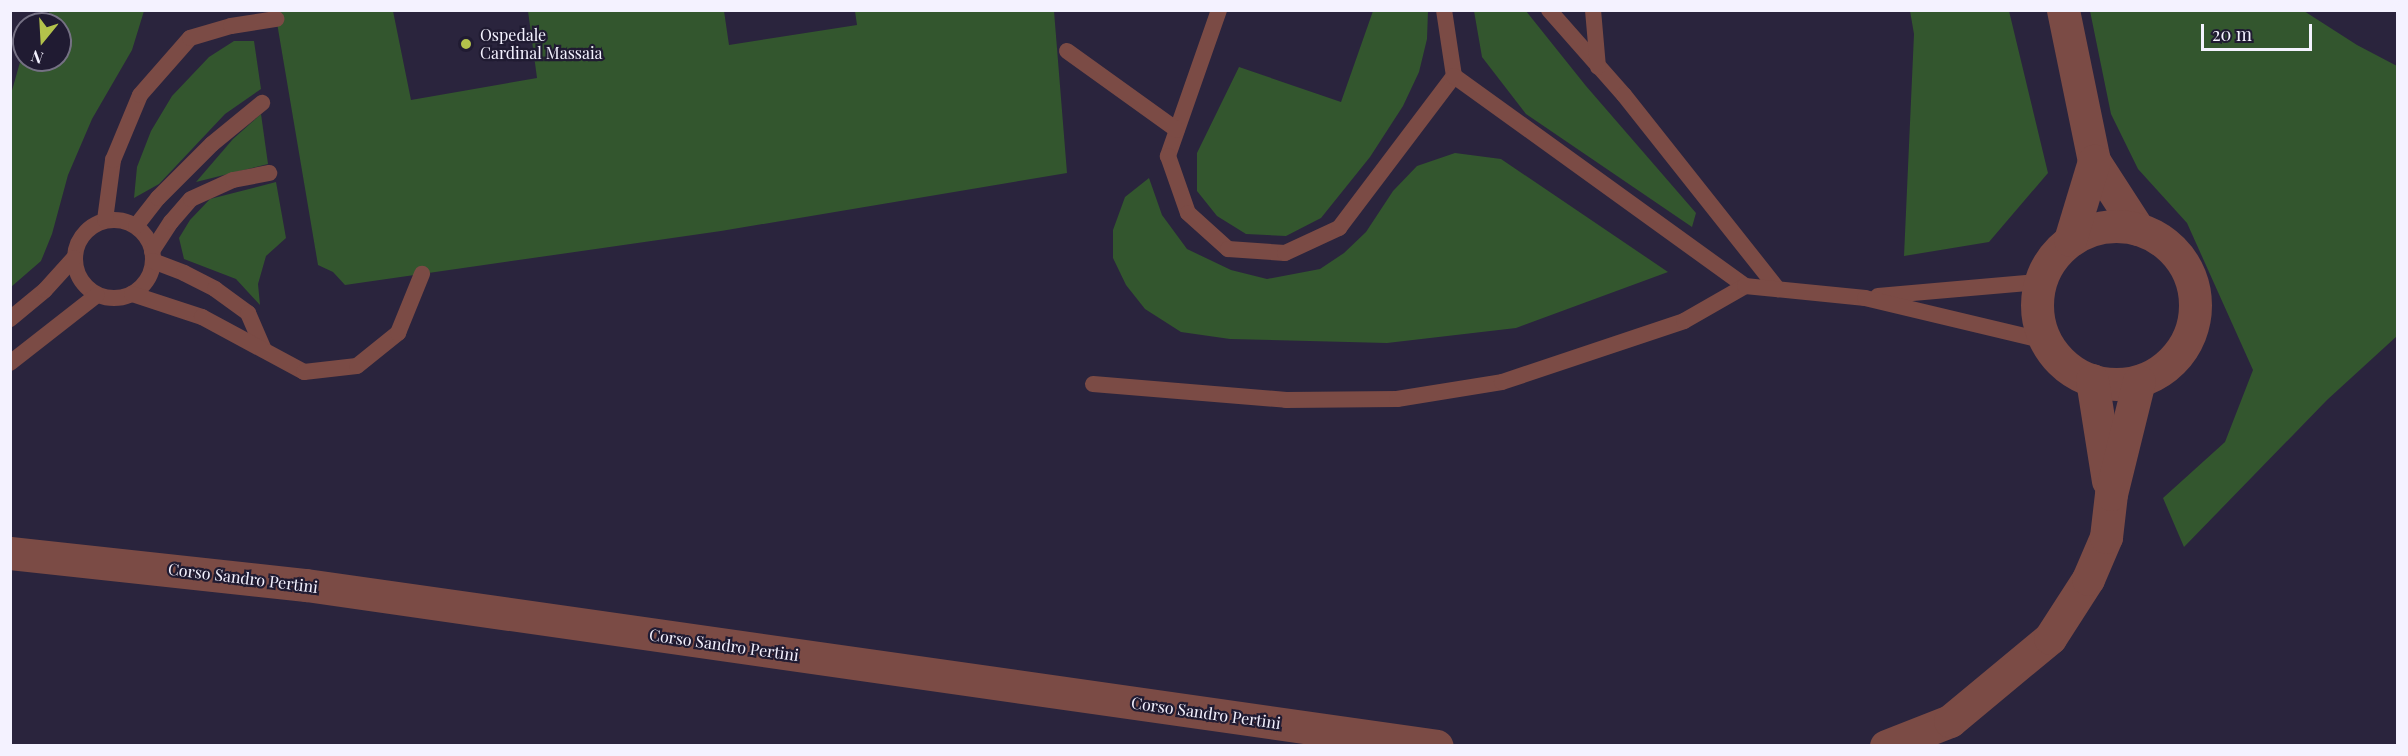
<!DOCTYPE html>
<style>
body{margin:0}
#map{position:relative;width:2408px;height:756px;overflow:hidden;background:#2a243d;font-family:"Playfair Display",serif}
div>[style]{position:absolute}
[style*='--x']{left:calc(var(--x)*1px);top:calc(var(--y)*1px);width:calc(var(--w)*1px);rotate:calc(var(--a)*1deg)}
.green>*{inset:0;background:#33562e}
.service>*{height:16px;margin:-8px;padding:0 8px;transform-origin:8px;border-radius:8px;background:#7b4b45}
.service>.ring{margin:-8px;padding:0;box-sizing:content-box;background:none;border:16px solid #7b4b45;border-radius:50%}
.tertiary>*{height:33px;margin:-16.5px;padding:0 16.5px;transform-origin:16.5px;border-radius:16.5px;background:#7b4b45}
.tertiary>.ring{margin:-16.5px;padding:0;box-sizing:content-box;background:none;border:33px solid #7b4b45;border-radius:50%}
.dots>*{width:16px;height:16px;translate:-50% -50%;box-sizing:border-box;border:3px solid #201b32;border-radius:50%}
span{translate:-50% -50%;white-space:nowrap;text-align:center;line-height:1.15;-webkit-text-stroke:4.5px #201b32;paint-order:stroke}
.poi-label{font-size:16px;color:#f4f2ff}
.left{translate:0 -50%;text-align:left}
.street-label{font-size:16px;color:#f4f2ff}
.frame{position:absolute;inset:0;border:12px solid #f4f2ff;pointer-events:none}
.north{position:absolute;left:12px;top:12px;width:60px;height:60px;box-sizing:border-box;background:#201b32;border:2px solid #757184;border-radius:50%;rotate:198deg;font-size:16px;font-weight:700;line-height:24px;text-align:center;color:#f4f2ff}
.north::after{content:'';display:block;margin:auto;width:21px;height:27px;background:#b3c24b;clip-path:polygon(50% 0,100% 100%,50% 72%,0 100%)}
.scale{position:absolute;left:2201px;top:24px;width:111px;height:27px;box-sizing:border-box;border:3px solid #f4f2ff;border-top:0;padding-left:8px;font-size:18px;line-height:21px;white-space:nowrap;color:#f4f2ff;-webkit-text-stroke:4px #201b32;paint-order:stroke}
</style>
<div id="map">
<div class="green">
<i style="clip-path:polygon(50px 11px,144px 11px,132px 50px,92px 119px,68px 175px,52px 234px,41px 261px,11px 287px,11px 94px,24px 48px,24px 60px,60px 60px,60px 24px,41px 24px)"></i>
<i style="clip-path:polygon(275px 11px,393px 11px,411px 100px,537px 78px,528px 11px,724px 11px,729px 45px,857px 25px,855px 11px,1054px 11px,1067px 173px,721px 231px,345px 285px,333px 272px,318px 265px)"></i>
<i style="clip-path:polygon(1373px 11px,1428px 11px,1427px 39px,1419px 72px,1403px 106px,1370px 157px,1321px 218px,1286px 236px,1246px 234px,1217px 216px,1197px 191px,1197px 153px,1239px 67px,1341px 102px)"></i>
<i style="clip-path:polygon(1474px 11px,1526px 11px,1586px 86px,1696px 213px,1692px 227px,1526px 114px,1482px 57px)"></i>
<i style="clip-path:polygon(1910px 11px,2009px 11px,2048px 173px,1989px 242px,1904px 256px,1914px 34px)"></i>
<i style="clip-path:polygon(2090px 11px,2304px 11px,2357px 45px,2397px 66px,2397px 336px,2327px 400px,2184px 547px,2163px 498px,2225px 442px,2253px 370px,2187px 223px,2138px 169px,2111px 114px)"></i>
<i style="clip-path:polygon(234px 41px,254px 41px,261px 89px,225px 114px,159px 184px,134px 198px,137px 167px,151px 131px,172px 96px,209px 57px)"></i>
<i style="clip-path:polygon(261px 114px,268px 164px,196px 182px,233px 139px)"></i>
<i style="clip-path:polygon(1455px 153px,1501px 159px,1668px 272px,1516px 328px,1387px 343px,1230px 339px,1181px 332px,1145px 309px,1126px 285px,1113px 258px,1113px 230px,1125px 197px,1149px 178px,1162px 215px,1187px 249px,1231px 270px,1267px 279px,1320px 269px,1344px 253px,1366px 232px,1393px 191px,1417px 166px)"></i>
<i style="clip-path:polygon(276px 182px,286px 238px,266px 256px,258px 284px,260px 305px,236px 279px,184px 259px,179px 238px,190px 220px,210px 199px)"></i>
</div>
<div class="service">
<i style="--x:1219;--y:10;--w:155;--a:109.3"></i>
<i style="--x:1168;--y:156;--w:60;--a:70.7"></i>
<i style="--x:1188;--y:213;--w:54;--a:42"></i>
<i style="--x:1228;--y:249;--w:57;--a:4"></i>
<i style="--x:1285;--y:253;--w:60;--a:-24.8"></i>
<i style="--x:1339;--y:228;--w:191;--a:-52.9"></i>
<i style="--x:1444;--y:10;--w:67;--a:81.4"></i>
<i style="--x:1454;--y:76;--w:359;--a:35.8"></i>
<i style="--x:1549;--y:10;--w:113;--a:48.6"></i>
<i style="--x:1624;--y:95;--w:248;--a:51.6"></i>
<i style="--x:1593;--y:10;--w:57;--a:85"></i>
<i style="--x:1067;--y:51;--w:135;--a:35.7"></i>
<i class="ring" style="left:75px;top:220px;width:62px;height:62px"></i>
<i style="--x:105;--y:220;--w:61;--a:-82.4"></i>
<i style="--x:113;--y:160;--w:70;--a:-67.4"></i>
<i style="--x:140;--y:95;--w:76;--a:-48.7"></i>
<i style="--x:190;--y:38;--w:43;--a:-16.3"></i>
<i style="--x:231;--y:26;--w:46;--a:-8.8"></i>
<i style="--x:136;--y:226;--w:36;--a:-52"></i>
<i style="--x:158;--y:198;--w:76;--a:-45"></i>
<i style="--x:212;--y:144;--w:65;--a:-39.4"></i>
<i style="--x:152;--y:251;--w:35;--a:-57"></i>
<i style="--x:171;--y:222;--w:30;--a:-49"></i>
<i style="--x:191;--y:199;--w:46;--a:-24.3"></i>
<i style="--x:233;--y:180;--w:37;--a:-11"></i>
<i style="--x:153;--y:261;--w:33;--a:21"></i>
<i style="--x:184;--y:273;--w:35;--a:27"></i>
<i style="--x:215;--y:289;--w:41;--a:36"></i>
<i style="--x:248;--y:313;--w:40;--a:66.6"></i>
<i style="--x:132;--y:294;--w:74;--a:18.2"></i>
<i style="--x:202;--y:317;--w:116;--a:28.3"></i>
<i style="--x:304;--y:372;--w:53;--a:-6.5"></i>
<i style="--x:357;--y:366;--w:53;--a:-38.8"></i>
<i style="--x:398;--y:333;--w:64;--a:-67.9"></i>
<i style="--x:1878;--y:296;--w:162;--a:-5"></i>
<i style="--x:10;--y:319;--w:45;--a:-39.6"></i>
<i style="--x:45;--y:290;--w:43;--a:-47.8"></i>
<i style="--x:10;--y:363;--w:110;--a:-38"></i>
<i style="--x:1093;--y:384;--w:194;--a:4.7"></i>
<i style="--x:1286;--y:400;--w:111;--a:-0.5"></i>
<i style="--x:1397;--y:399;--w:106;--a:-9.2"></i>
<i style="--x:1502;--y:382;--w:192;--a:-18.5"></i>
<i style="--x:1684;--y:321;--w:70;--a:-29.8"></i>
<i style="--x:1745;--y:286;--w:121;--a:5.7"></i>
<i style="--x:1865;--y:298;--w:185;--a:13.4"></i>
</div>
<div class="tertiary">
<i style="--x:2063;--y:10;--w:154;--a:78.4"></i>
<i style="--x:2094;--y:161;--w:81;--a:57.1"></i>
<i class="ring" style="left:2037px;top:226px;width:125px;height:125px"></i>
<i style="--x:2070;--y:240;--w:83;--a:-73.1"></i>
<i style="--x:2092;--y:380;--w:102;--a:81"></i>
<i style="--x:10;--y:553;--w:298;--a:6.2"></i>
<i style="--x:306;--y:585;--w:1142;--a:8.1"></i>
<i style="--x:1886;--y:746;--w:69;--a:-21.3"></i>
<i style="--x:1950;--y:721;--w:130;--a:-39.7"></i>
<i style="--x:2050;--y:638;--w:70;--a:-57.2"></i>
<i style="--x:2088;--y:579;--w:46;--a:-66.8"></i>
<i style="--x:2106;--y:537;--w:43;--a:-83.4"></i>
<i style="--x:2111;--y:494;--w:116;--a:-76.1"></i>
</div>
<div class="dots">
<i style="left:466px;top:44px;background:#b3c24b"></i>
</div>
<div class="poi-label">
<span class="left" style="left:480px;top:44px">Ospedale<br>Cardinal Massaia</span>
</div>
<div class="street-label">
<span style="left:243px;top:578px;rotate:7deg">Corso Sandro Pertini</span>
<span style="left:724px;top:645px;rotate:8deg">Corso Sandro Pertini</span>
<span style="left:1206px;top:713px;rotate:8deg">Corso Sandro Pertini</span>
</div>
<div class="frame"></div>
<div class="north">N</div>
<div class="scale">20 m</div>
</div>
